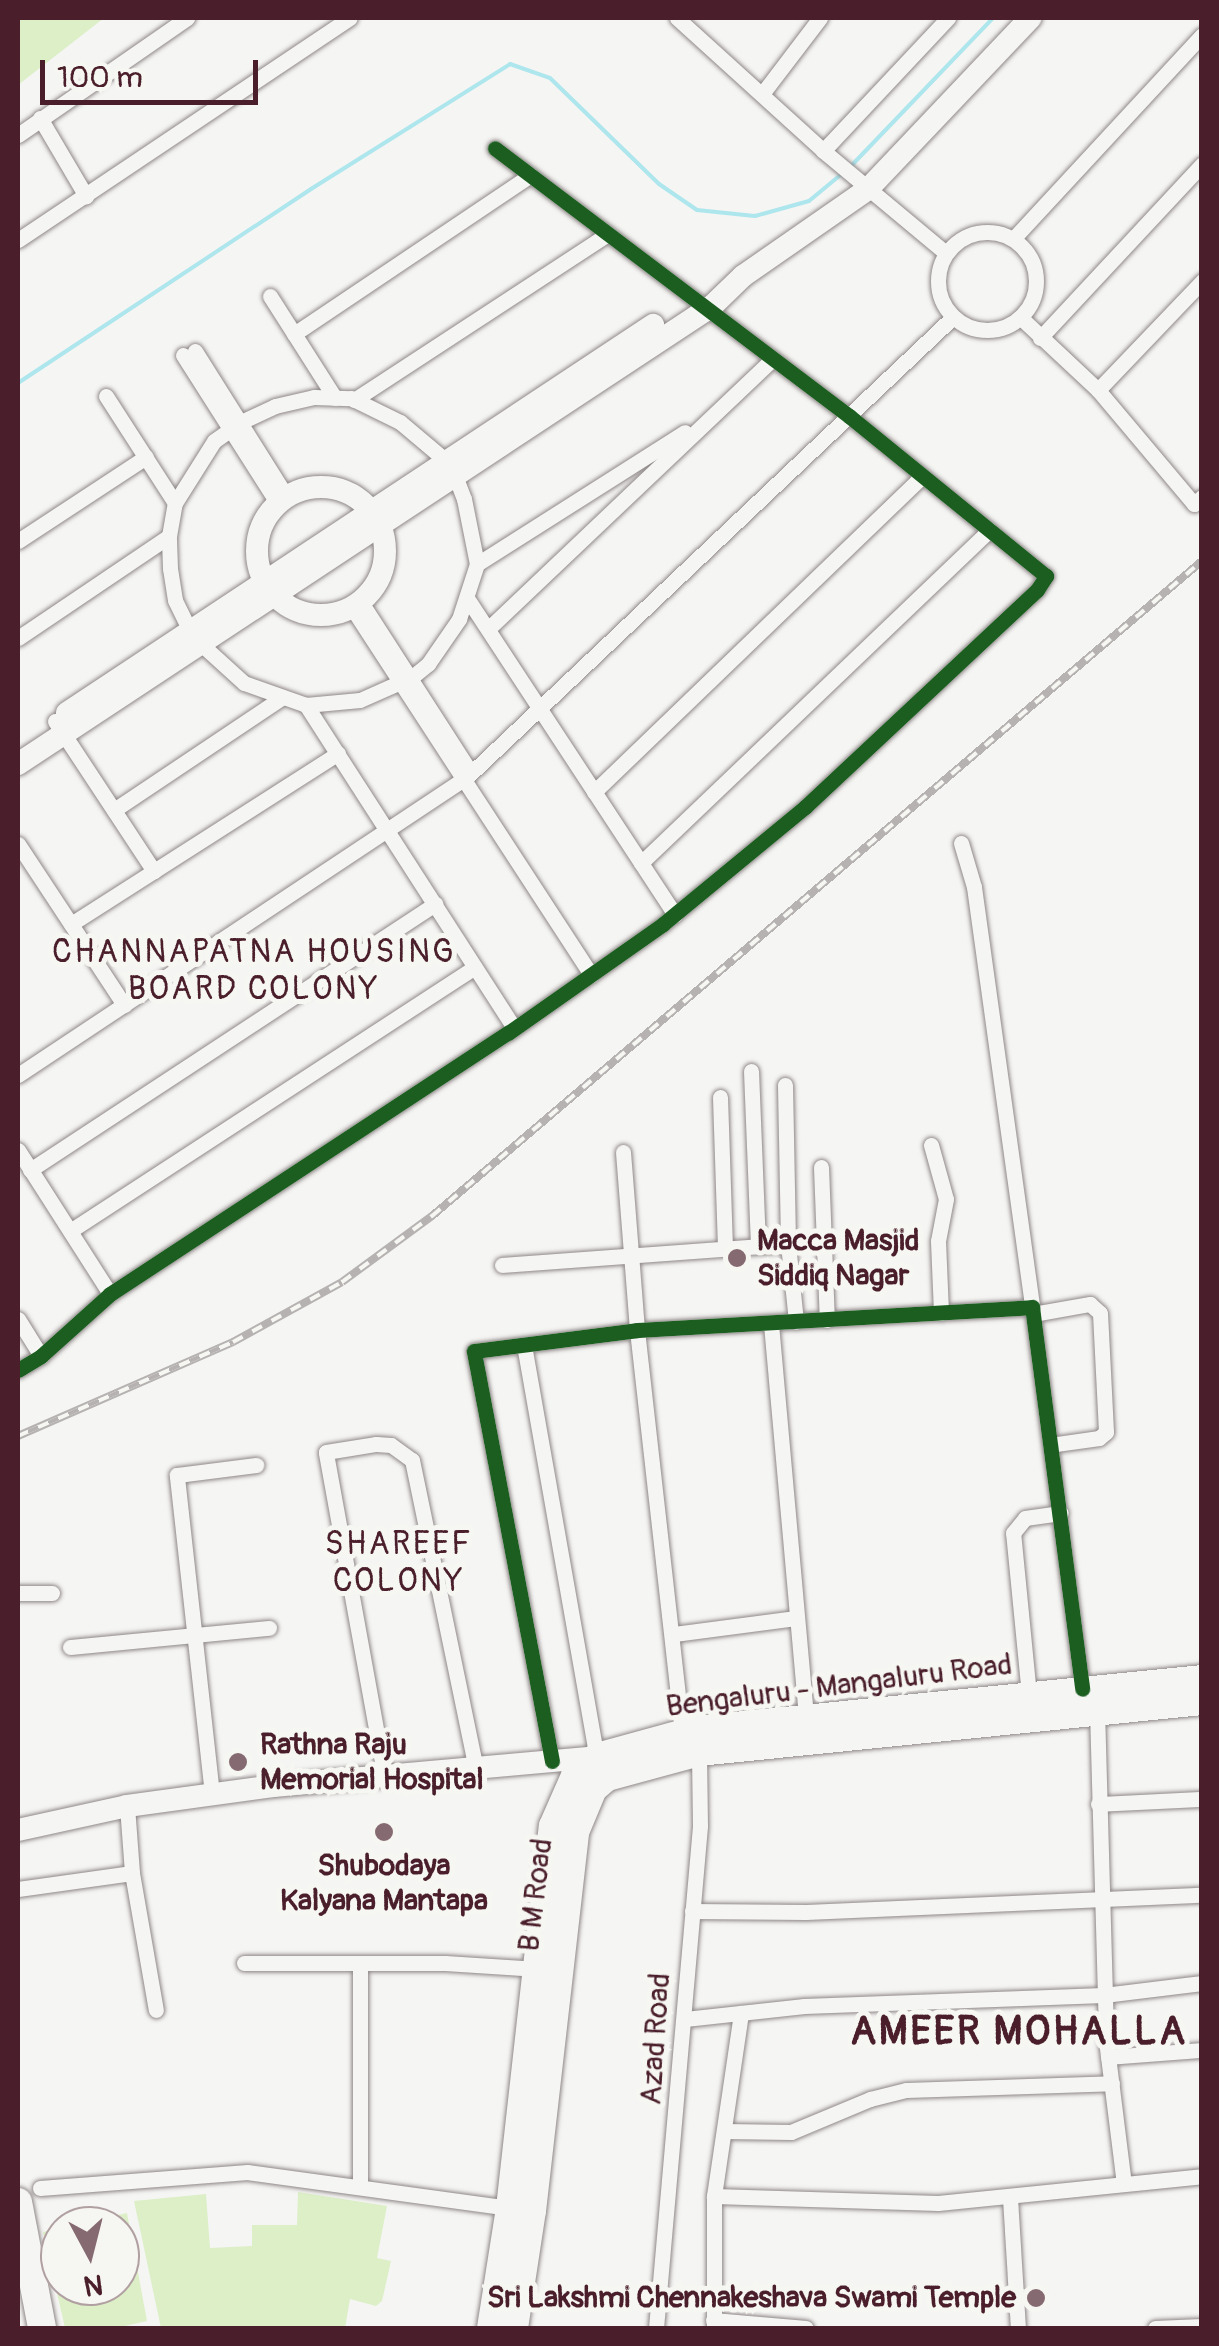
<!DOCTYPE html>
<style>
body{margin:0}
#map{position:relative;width:1219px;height:2346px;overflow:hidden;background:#f5f5f3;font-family:Pangolin,sans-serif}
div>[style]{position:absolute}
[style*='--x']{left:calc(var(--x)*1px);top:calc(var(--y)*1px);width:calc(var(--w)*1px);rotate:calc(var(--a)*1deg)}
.green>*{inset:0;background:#dcefc7}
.stream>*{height:4px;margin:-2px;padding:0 2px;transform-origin:2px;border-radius:2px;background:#ade6ed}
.roads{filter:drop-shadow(0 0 2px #8f8788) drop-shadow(0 0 2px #8f8788)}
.street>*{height:15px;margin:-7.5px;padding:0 7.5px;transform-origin:7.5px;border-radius:7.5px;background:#f5f5f3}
.street>.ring{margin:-7.5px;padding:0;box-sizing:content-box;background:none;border:15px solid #f5f5f3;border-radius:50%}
.secondary>*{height:22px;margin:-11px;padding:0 11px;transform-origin:11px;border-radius:11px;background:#f5f5f3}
.secondary>.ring{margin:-11px;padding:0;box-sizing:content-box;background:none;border:22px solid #f5f5f3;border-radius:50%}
.highway>*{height:28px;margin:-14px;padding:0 14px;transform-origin:14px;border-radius:14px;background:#f5f5f3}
.rail>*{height:8px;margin-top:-4px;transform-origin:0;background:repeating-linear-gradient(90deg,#f6f6f2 0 11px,#b6b2b2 0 22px);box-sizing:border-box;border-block:2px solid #b6b2b2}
.cycleway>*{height:15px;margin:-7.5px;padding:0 7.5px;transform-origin:7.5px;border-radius:7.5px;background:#1b5e20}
.dots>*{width:28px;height:28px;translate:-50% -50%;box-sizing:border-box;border:5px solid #f6f6f2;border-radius:50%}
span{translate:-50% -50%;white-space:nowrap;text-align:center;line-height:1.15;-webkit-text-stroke:10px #f6f6f2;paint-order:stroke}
.poi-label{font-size:30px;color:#4a1f2b;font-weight:700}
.left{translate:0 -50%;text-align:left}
.right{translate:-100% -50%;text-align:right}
.street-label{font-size:30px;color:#4a1f2b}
.neighbourhood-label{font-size:32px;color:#4a1f2b;letter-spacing:2.5px}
.district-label{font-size:40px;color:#4a1f2b;font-weight:700;letter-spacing:2.5px}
.frame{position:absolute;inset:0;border:20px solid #4a1f2b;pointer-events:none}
.north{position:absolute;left:40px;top:2206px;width:100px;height:100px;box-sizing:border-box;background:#f6f6f2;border:2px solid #b1a0a2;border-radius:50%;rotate:173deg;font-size:28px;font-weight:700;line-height:40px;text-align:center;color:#4a1f2b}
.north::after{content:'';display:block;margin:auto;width:35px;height:45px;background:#866a71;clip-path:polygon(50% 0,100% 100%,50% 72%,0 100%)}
.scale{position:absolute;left:40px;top:60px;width:218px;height:45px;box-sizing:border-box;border:5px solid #4a1f2b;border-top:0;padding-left:12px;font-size:30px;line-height:35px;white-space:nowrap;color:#4a1f2b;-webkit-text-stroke:8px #f6f6f2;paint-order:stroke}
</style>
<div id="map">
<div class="green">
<i style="clip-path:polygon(18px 18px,104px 18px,18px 85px)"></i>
<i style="clip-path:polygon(298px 2192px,387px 2206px,377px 2258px,391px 2261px,382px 2301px,376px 2306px,350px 2299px,345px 2328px,161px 2328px,134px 2201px,206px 2194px,210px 2248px,252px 2246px,252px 2225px,297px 2225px)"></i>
<i style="clip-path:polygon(127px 2213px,147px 2321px,116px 2328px,65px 2328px,43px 2232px,60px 2228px,60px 2286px,120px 2286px,120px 2226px,69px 2226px)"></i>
</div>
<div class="stream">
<i style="--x:851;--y:166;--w:205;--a:-46.2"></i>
<i style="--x:18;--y:383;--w:351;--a:-33.5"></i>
<i style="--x:311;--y:189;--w:235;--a:-32.1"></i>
<i style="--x:510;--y:64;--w:42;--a:19.3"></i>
<i style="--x:550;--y:78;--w:152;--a:44.2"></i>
<i style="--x:659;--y:184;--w:46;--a:34.4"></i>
<i style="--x:697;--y:210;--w:58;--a:5.9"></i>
<i style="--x:755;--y:216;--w:56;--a:-15.5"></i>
<i style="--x:809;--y:201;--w:45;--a:-39.6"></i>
</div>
<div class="roads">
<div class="street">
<i style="--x:677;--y:18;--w:202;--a:42.2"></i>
<i style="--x:827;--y:154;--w:155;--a:39.8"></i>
<i style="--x:762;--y:94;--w:96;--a:-52.7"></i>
<i style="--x:40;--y:118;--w:91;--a:59.5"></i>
<i style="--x:18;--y:135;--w:206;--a:-34.7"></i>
<i style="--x:823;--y:151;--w:183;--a:-46.8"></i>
<i class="ring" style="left:938px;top:232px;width:83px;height:83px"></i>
<i style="--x:1013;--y:239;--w:278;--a:-47.2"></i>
<i style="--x:18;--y:240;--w:399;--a:-33.8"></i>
<i style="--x:270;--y:296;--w:121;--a:57.5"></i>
<i style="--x:1020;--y:317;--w:107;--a:43.1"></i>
<i style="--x:1098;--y:390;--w:149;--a:49.9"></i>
<i style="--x:1194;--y:504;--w:11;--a:-41"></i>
<i style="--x:294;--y:334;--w:285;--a:-33.9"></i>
<i style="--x:1040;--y:338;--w:238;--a:-47"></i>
<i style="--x:195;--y:351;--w:173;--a:57.8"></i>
<i style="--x:183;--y:355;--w:177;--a:57.5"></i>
<i style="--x:1098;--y:390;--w:151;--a:-46.3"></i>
<i style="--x:106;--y:396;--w:127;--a:57.2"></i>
<i style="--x:354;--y:400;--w:301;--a:-33.2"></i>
<i style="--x:18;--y:541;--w:153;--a:-33.3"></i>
<i style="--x:477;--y:564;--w:246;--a:-32.4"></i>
<i style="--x:467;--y:598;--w:379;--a:56.7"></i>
<i style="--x:361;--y:602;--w:201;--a:57.2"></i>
<i style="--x:352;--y:608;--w:438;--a:56.9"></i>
<i style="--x:488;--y:629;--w:393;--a:-43.5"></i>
<i style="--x:190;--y:631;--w:34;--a:-116"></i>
<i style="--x:175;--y:600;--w:32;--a:-99"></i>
<i style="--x:170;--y:568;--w:32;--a:-92"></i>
<i style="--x:169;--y:536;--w:34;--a:-80"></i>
<i style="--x:175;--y:503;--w:73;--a:-57.8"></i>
<i style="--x:214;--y:441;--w:35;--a:-35"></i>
<i style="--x:243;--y:421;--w:35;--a:-25"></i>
<i style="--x:275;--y:406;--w:40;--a:-13"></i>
<i style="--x:314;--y:397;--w:37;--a:2"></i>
<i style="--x:351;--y:398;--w:55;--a:26.1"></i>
<i style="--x:400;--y:422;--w:57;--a:40.1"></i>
<i style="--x:18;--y:638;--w:182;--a:-34"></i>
<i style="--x:201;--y:644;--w:58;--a:42.2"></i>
<i style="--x:244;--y:683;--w:66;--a:19.5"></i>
<i style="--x:306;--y:705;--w:54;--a:-5.3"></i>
<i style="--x:360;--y:700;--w:57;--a:-23.9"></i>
<i style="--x:412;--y:677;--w:21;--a:-39"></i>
<i style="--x:428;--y:664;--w:55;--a:-55.4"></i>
<i style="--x:459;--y:619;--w:58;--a:-71.9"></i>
<i style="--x:477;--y:564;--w:66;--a:-101.3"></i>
<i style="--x:464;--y:499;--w:26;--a:-111"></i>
<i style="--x:306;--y:705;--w:384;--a:57.2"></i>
<i style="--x:55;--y:721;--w:180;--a:56.6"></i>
<i style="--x:594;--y:792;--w:455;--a:-43.9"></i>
<i style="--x:114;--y:810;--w:203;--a:-33.8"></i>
<i style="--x:961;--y:843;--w:46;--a:73.5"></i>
<i style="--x:974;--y:887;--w:424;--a:82.1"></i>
<i style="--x:18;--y:844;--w:193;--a:56.6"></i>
<i style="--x:641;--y:863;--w:482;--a:-43.7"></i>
<i style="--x:71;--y:924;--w:317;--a:-32.6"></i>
<i style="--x:751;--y:1071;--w:175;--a:87.7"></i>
<i style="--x:18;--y:1075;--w:540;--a:-33.6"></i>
<i style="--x:468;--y:776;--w:668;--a:-43.42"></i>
<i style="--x:785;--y:1085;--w:159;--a:88.9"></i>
<i style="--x:788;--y:1244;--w:78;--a:84.1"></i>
<i style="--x:720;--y:1097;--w:150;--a:88.1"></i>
<i style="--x:931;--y:1145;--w:56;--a:74.5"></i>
<i style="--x:946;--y:1199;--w:43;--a:100.8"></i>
<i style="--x:938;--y:1241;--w:72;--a:87.6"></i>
<i style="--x:18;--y:1150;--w:171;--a:57.4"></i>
<i style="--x:623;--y:1152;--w:179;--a:85.5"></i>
<i style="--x:637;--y:1330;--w:406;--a:83.6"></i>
<i style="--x:821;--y:1167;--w:153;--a:87.8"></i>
<i style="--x:30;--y:1170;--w:485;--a:-33.3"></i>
<i style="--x:70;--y:1231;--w:483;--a:-33.1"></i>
<i style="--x:502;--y:1265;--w:287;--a:-4.2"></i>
<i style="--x:1033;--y:1314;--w:58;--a:-10"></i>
<i style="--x:1090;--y:1304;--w:13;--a:42"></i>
<i style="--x:1100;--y:1313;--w:119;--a:87.1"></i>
<i style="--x:1106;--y:1432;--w:9;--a:139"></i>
<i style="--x:1099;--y:1438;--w:49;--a:171.9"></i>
<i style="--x:18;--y:1319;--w:44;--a:58.1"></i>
<i style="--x:771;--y:1324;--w:396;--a:84.9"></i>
<i style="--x:524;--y:1345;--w:418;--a:80"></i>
<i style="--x:18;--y:1370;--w:27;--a:-31"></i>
<i style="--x:41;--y:1356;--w:93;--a:-41.9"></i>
<i style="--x:110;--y:1294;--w:476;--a:-33.3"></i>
<i style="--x:508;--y:1033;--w:189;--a:-35.1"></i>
<i style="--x:663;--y:924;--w:184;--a:-39.5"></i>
<i style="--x:805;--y:807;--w:318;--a:-43.1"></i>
<i style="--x:1037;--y:590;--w:17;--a:-57"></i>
<i style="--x:1046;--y:576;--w:254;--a:-140.9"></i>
<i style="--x:849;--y:416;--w:444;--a:-142.9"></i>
<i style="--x:18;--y:1593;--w:34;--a:0"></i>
<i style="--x:674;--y:1634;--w:123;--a:-7.5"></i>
<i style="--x:70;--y:1647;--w:200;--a:-5.5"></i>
<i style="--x:1029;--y:1695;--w:163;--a:-95.6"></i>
<i style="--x:1013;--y:1533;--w:19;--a:-51"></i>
<i style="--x:1025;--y:1518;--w:36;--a:-8"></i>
<i style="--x:1097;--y:1710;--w:330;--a:88.4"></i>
<i style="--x:1106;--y:2040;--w:145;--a:82.9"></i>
<i style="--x:552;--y:1761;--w:417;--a:-100.8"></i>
<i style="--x:474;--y:1351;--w:164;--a:-7.3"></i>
<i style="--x:637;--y:1330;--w:396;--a:-3.3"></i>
<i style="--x:1032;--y:1307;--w:385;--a:82.5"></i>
<i style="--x:385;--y:1778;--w:331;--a:-100.3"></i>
<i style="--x:326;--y:1452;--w:51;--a:-9.1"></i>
<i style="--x:376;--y:1444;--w:15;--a:4"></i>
<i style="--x:391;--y:1445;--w:26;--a:36"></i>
<i style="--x:412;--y:1460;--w:317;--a:78.3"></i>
<i style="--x:212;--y:1794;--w:321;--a:-96.3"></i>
<i style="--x:177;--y:1475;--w:80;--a:-7.2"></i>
<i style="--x:1098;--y:1804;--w:104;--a:-2.8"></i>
<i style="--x:127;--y:1806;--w:67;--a:85.7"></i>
<i style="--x:132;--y:1873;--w:139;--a:80.1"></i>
<i style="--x:18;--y:1889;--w:115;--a:-8"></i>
<i style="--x:692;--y:1911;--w:114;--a:0.5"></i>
<i style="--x:806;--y:1912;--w:396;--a:-2.5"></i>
<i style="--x:244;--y:1963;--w:201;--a:0"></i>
<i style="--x:445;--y:1963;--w:93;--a:3.7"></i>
<i style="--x:360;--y:1963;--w:223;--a:90"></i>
<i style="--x:685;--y:2019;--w:120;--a:-6.2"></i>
<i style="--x:804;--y:2006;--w:300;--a:-2.1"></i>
<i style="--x:1104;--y:1995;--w:99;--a:-7"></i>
<i style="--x:1108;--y:2057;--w:94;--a:-4.3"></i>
<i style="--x:724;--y:2131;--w:67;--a:0.9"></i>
<i style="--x:791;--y:2132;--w:86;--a:-22.7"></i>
<i style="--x:870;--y:2099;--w:37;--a:-14"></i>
<i style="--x:906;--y:2090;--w:206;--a:-1.9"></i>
<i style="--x:40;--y:2188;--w:208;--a:-4.4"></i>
<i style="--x:247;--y:2172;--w:265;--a:7.8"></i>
<i style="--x:714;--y:2196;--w:185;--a:-81.6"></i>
<i style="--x:1010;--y:2198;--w:130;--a:86.5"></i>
<i style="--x:713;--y:2320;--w:93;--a:4.9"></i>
<i style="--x:656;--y:2328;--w:504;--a:-84.99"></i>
<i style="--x:700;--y:1826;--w:74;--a:-90.8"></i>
<i style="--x:714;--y:2328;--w:132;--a:-90"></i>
<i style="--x:714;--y:2196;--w:224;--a:1.8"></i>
<i style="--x:938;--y:2203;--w:265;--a:-5.8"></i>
<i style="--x:1155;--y:2328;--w:47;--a:-2.4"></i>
</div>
<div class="secondary">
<i class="ring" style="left:257px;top:487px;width:106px;height:106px"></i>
<i style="--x:67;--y:713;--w:703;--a:-33.51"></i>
<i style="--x:18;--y:764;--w:832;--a:-33.42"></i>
<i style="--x:712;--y:306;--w:43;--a:-44.1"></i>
<i style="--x:743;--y:276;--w:152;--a:-34.8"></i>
<i style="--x:868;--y:189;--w:236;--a:-46.5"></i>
<i style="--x:18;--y:1830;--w:112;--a:-12.4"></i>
<i style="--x:127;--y:1806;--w:147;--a:-7.8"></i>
<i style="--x:273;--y:1786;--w:325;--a:-5.1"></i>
</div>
<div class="highway">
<i style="--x:18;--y:2202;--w:128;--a:79.2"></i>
<i style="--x:491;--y:2328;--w:121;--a:-81"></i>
<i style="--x:510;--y:2208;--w:384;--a:-83.6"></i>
<i style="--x:553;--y:1826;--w:55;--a:-66.3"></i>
<i style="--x:575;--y:1776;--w:29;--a:-41"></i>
<i style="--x:597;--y:1757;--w:102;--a:-15.4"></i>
<i style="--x:695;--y:1730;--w:510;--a:-5.74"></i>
<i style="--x:514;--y:2328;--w:118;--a:-81.3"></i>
<i style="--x:532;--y:2211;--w:381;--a:-83.5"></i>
<i style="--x:575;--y:1832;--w:47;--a:-67.3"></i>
<i style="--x:593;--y:1789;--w:18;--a:-41"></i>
<i style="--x:607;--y:1777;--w:95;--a:-15.2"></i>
<i style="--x:699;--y:1752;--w:506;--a:-5.79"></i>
</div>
</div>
<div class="rail">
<i style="--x:18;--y:1436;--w:235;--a:-23.6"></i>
<i style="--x:233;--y:1342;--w:124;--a:-28.8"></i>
<i style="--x:342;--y:1282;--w:112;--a:-36.3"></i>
<i style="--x:432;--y:1216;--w:1011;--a:-40.39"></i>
</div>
<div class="cycleway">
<i style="--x:18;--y:1370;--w:27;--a:-31"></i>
<i style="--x:41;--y:1356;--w:93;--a:-41.9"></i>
<i style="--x:110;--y:1294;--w:476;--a:-33.3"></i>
<i style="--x:508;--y:1033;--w:189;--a:-35.1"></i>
<i style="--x:663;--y:924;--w:184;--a:-39.5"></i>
<i style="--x:805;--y:807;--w:318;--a:-43.1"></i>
<i style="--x:1037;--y:590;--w:17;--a:-57"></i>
<i style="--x:1046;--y:576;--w:254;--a:-140.9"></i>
<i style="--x:849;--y:416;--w:444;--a:-142.9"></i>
<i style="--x:552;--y:1761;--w:417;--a:-100.8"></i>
<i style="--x:474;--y:1351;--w:164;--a:-7.3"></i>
<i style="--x:637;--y:1330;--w:396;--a:-3.3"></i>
<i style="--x:1032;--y:1307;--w:385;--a:82.5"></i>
</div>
<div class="dots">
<i style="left:737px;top:1258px;background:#866a71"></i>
<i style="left:238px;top:1762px;background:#866a71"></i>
<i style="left:384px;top:1832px;background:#866a71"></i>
<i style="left:1036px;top:2298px;background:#866a71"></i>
</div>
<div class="poi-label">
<span class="left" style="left:757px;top:1258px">Macca Masjid<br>Siddiq Nagar</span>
<span class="left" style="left:260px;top:1762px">Rathna Raju<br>Memorial Hospital</span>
<span style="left:384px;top:1883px">Shubodaya<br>Kalyana Mantapa</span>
<span class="right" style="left:1016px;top:2298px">Sri Lakshmi Chennakeshava Swami Temple</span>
</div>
<div class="street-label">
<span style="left:839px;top:1686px;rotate:-7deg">Bengaluru - Mangaluru Road</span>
<span style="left:536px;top:1895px;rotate:-83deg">B M Road</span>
<span style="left:656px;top:2039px;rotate:-86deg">Azad Road</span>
</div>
<div class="neighbourhood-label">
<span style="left:254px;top:971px">CHANNAPATNA HOUSING<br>BOARD COLONY</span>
<span style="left:399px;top:1563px">SHAREEF<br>COLONY</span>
</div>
<div class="district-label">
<span style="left:1019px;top:2032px">AMEER MOHALLA</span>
</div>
<div class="frame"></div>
<div class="north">N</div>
<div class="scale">100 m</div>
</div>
